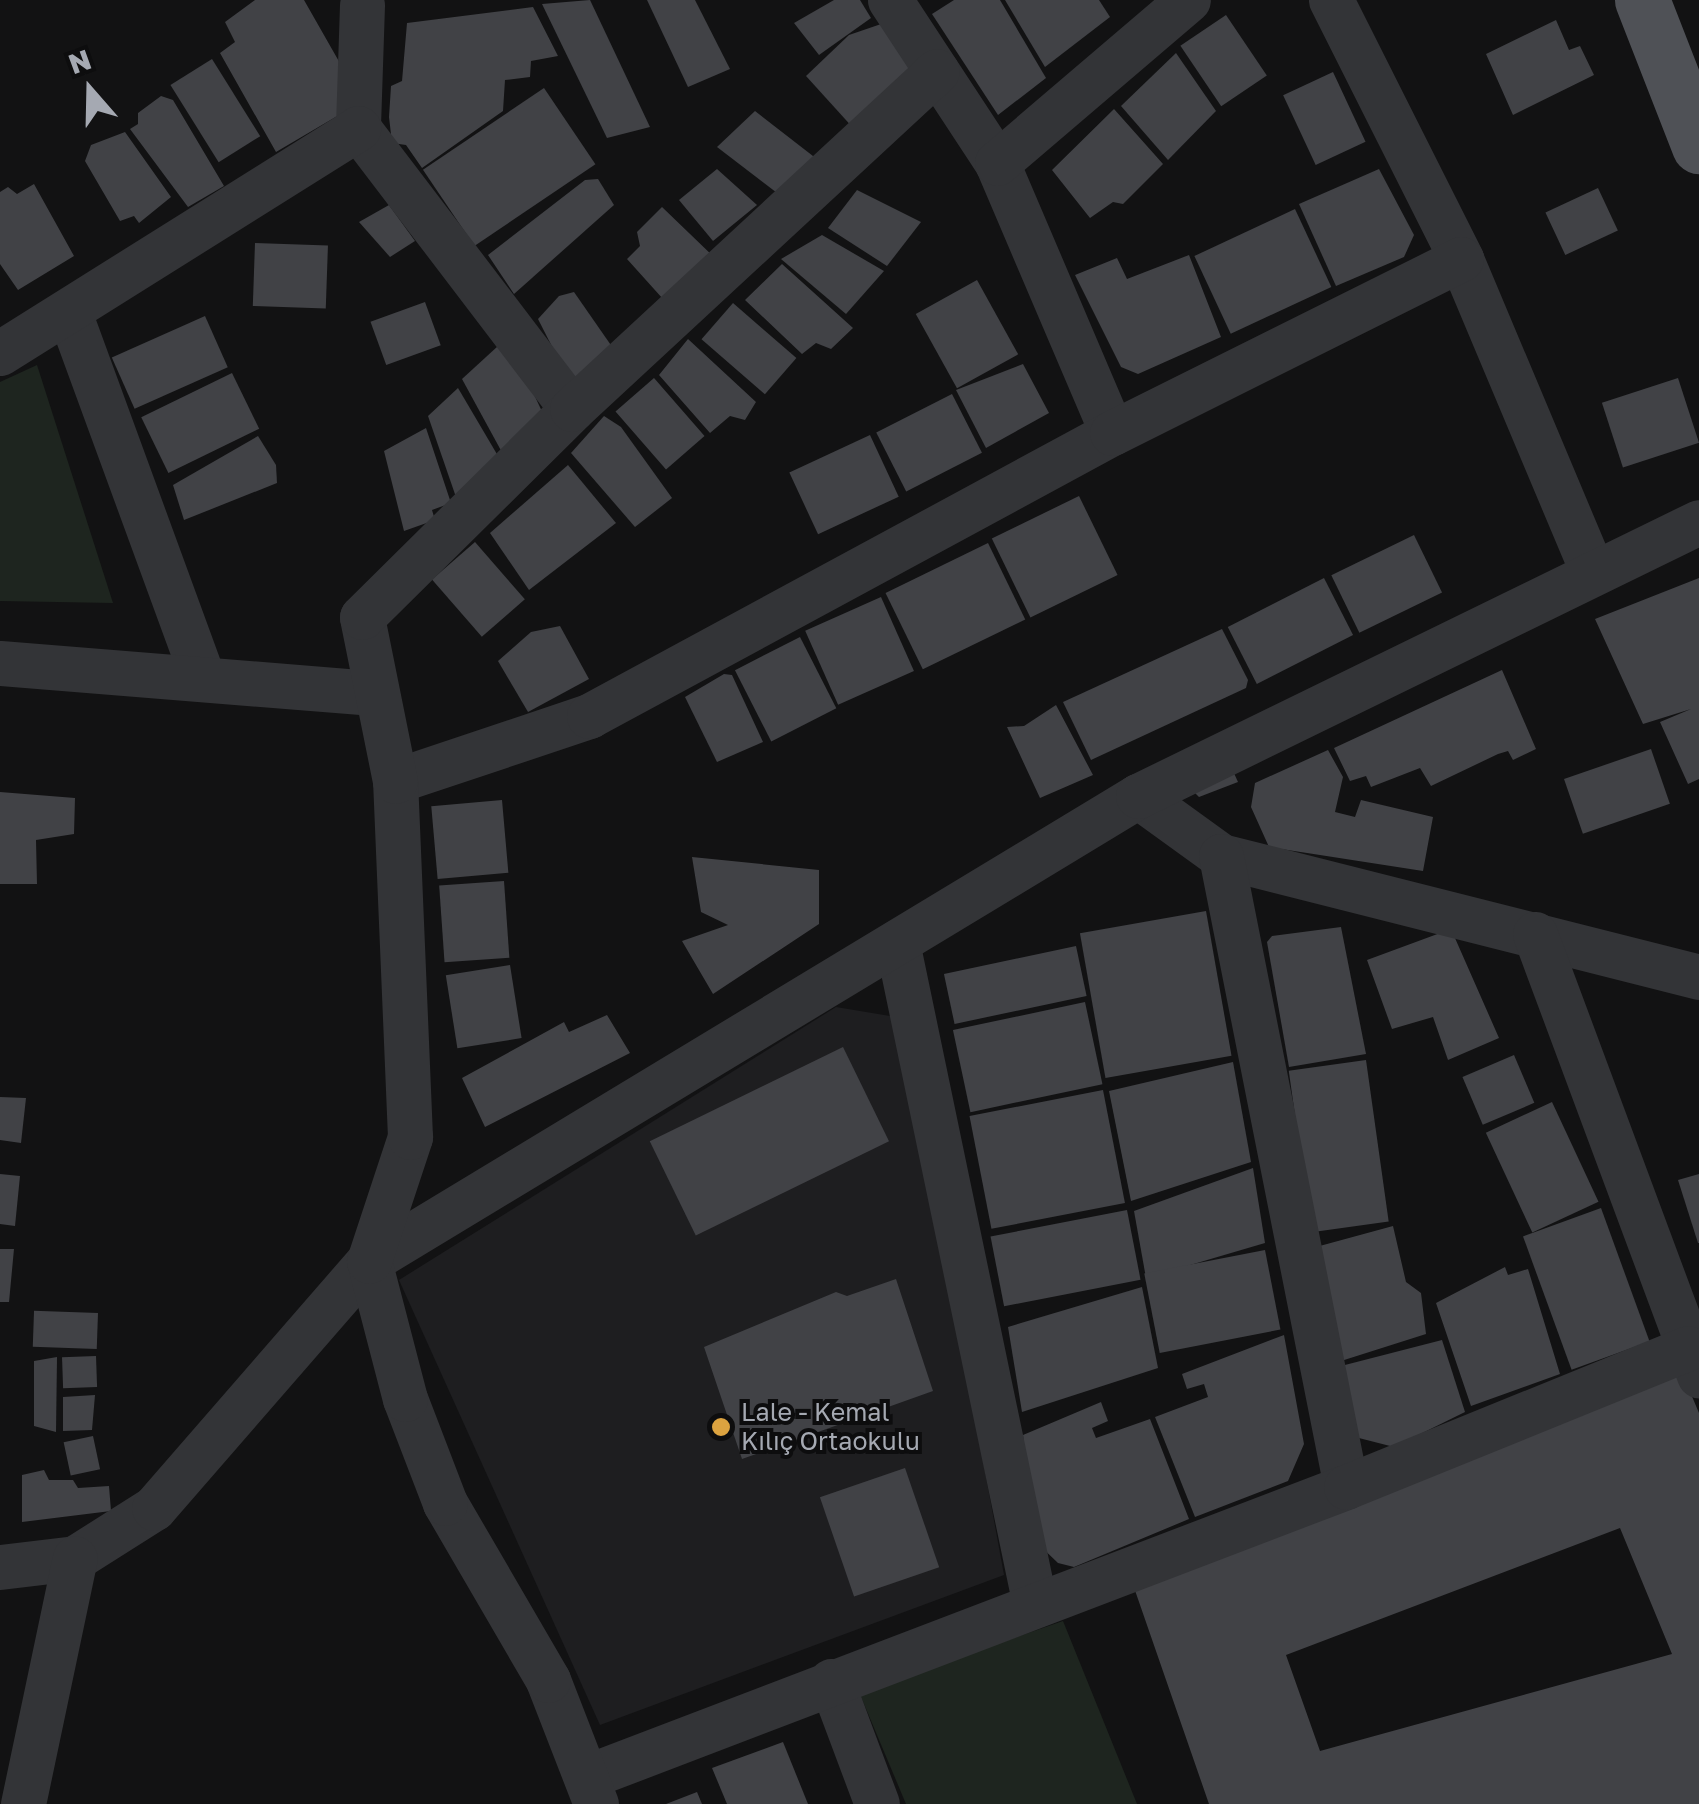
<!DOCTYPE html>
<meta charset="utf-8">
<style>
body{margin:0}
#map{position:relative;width:1699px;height:1804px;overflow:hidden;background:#121213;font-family:"Golos Text",sans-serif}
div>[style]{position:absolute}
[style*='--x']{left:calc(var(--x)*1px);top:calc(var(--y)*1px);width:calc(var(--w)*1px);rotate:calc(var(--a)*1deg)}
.built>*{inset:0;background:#1e1e20}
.green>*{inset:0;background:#1e251f}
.building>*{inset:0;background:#414246;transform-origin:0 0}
.minor>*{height:45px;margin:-22.5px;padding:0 22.5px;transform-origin:22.5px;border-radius:22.5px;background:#333437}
.primary>*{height:55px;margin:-27.5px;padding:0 27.5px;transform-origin:27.5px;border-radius:27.5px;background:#4f5156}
.dots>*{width:28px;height:28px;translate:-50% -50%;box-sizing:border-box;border:5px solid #0d0d0e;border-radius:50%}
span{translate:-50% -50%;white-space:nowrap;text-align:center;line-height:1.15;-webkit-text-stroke:8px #0d0d0e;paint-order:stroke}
.poi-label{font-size:25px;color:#a5a9b2}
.left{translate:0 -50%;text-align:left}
.north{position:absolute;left:40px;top:40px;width:100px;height:100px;-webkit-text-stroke:8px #0d0d0e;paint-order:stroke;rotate:340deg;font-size:28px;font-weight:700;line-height:40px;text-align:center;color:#a5a9b2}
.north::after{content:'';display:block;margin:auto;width:35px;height:45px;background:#a5a9b2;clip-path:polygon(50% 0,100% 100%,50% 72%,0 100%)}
</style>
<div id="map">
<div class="built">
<i style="clip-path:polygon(836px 1007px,902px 1018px,1004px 1575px,600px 1725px,399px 1280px)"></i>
</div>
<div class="green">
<i style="clip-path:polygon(37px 365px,113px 603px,0 601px,0 382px)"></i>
<i style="clip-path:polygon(1063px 1621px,1137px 1804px,906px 1804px,859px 1692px)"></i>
</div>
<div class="building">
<i style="clip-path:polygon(255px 0,304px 0,349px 79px,339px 115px,276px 152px,220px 53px,235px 42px,225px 22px)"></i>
<i style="clip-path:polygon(590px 0,650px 127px,607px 138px,542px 4px)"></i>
<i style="clip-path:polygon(647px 0,695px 0,730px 69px,688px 87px)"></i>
<i style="clip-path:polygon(834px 0,860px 0,871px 18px,819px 55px,794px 23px)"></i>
<i style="clip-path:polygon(954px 0,1000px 0,1046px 78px,998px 115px,932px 14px)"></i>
<i style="clip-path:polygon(1005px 0,1099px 0,1110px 17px,1045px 67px)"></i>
<i style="clip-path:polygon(533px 7px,558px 56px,531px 61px,530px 77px,505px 80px,503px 111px,422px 168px,406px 145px,392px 143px,389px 117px,391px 86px,402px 81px,407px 23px)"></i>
<i style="left:1226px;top:15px;width:73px;height:55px;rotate:56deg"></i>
<i style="clip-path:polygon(1556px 20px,1569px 50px,1580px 46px,1594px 75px,1513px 115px,1486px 54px)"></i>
<i style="clip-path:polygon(884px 23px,917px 70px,855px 130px,806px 76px,849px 35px)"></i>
<i style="clip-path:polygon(1176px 53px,1216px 111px,1168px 160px,1121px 106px)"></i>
<i style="left:212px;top:59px;width:91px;height:49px;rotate:58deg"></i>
<i style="left:1333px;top:72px;width:77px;height:55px;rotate:65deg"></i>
<i style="left:544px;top:88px;width:92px;height:146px;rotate:56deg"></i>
<i style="clip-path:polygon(161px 96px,173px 100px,224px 186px,188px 207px,130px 129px,138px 124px,138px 113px)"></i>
<i style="clip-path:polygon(1114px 109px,1163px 164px,1123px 204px,1113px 202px,1090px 218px,1052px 170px)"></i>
<i style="clip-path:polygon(755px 111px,822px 163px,785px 199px,717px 147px)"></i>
<i style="clip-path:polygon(125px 132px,171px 197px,139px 223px,134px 216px,120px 221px,85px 161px,91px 145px)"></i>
<i style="clip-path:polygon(717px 169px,757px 205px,713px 241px,679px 200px)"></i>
<i style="clip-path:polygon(1379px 169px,1414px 235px,1404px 257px,1336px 286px,1299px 204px)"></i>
<i style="clip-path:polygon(598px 179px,614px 205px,514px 294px,488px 255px,585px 180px)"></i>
<i style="clip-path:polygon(34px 184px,74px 256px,18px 290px,0 264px,0 192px,8px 187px,17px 194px)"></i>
<i style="left:1598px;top:188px;width:47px;height:58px;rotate:65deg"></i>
<i style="clip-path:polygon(857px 190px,921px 222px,887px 266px,828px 228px)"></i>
<i style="clip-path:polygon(389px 205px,415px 241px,390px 257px,359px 222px)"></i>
<i style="clip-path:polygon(662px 207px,716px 259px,672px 309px,627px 259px,640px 246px,637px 232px)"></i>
<i style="left:1295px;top:209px;width:86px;height:111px;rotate:65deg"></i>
<i style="clip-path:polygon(822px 235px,884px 271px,846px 314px,781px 259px)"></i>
<i style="left:255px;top:243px;width:73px;height:63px;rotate:2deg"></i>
<i style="clip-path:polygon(1189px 255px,1221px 337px,1138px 374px,1121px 367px,1075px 275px,1117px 258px,1127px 279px)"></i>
<i style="clip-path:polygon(782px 264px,853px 328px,831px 349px,816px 343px,802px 354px,745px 300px)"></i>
<i style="left:977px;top:280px;width:85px;height:70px;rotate:61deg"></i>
<i style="clip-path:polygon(574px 292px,615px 351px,573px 388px,538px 319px,559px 296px)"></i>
<i style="left:425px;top:302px;width:46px;height:58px;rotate:70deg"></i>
<i style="left:733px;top:303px;width:84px;height:48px;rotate:41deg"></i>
<i style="left:205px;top:316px;width:56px;height:102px;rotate:66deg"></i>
<i style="clip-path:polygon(688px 339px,756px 402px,745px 420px,730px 416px,710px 433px,659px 375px)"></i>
<i style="clip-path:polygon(498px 346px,523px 371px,546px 420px,504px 456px,462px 379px)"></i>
<i style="clip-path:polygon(1023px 364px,1049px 413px,986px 448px,956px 390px)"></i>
<i style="left:232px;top:373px;width:62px;height:101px;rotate:64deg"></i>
<i style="left:654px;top:378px;width:77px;height:51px;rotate:49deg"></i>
<i style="left:1678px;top:378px;width:68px;height:80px;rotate:72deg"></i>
<i style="clip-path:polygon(458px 388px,501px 461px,457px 500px,428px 416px)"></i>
<i style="left:952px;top:394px;width:66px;height:85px;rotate:63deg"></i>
<i style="clip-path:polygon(604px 416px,621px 427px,672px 498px,635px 527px,571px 453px)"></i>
<i style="clip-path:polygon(426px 428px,451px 503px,432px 510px,435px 520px,404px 531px,384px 451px)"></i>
<i style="left:870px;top:435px;width:68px;height:89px;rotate:65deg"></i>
<i style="clip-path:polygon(258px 436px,276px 465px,277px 483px,184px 520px,173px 485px)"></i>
<i style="clip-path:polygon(568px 465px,616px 523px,529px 590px,490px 533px)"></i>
<i style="left:1079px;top:496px;width:88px;height:97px;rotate:64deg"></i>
<i style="left:1414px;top:535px;width:64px;height:92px;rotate:64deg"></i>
<i style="left:475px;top:542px;width:76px;height:57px;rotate:49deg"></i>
<i style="left:988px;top:543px;width:85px;height:114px;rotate:64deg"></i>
<i style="left:1324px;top:578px;width:64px;height:108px;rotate:63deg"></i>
<i style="clip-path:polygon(1699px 578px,1699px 779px,1688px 784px,1660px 722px,1691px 709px,1643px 724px,1595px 619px)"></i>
<i style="left:881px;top:597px;width:81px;height:83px;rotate:66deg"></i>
<i style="clip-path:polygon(560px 626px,589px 679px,528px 712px,498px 661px,531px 632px)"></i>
<i style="clip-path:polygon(1222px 629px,1248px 680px,1246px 688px,1091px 760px,1063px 702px)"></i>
<i style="left:800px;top:637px;width:80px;height:73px;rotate:63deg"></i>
<i style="clip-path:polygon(1502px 670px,1536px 749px,1513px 760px,1508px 751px,1498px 754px,1431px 786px,1420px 768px,1371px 787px,1366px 776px,1350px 781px,1334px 748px)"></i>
<i style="clip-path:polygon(724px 674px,732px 675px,763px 742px,717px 762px,685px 697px)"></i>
<i style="clip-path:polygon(1056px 705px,1093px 775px,1040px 798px,1007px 727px,1024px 726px)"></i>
<i style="left:1651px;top:749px;width:58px;height:92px;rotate:71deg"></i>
<i style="clip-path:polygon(1328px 750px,1343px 777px,1335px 812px,1355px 817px,1361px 800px,1433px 817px,1423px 871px,1269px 847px,1251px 807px,1255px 783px)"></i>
<i style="clip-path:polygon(1233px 771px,1238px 782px,1199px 797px,1194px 792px)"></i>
<i style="clip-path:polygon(0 792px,75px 798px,74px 834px,36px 840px,37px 884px,0 884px)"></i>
<i style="left:502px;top:800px;width:73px;height:71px;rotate:85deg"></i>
<i style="clip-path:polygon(692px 857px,819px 870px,819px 924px,713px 994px,682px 941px,728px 925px,701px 912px)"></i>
<i style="left:504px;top:881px;width:77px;height:65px;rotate:86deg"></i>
<i style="left:1206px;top:911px;width:147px;height:128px;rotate:80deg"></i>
<i style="clip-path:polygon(1341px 927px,1366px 1054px,1289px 1067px,1267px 942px,1272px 936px)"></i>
<i style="clip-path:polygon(1451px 929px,1499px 1038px,1448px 1060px,1433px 1017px,1392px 1029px,1367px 960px)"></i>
<i style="left:1076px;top:946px;width:51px;height:135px;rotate:78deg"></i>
<i style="left:510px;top:965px;width:74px;height:65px;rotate:81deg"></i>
<i style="left:1085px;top:1002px;width:84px;height:135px;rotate:78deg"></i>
<i style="clip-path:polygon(607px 1015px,630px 1053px,485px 1127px,462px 1078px,564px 1022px,569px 1032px)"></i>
<i style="left:843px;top:1047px;width:105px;height:215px;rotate:64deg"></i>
<i style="left:1514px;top:1055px;width:52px;height:56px;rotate:67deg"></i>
<i style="left:1366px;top:1060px;width:163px;height:78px;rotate:82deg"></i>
<i style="clip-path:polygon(1233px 1062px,1251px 1162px,1131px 1201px,1109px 1091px)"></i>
<i style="left:1103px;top:1090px;width:115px;height:136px;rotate:79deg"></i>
<i style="clip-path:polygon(0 1097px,26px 1098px,21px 1143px,0 1140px)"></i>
<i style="left:1552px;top:1102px;width:110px;height:73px;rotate:65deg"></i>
<i style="clip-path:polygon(1253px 1168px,1265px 1243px,1146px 1278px,1134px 1211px)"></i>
<i style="clip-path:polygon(0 1174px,20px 1176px,15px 1226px,0 1224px)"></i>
<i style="clip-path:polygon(1699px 1174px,1699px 1243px,1698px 1243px,1678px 1180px)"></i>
<i style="left:1601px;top:1208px;width:142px;height:83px;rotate:70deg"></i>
<i style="left:1127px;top:1210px;width:71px;height:139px;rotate:79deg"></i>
<i style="clip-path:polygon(1393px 1226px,1406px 1282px,1421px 1293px,1426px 1334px,1341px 1361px,1316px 1247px)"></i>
<i style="clip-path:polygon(0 1249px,14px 1249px,9px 1302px,0 1302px)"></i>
<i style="left:1265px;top:1250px;width:81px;height:123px;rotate:79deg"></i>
<i style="clip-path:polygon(1505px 1267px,1508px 1275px,1528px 1269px,1560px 1374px,1471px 1406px,1436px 1303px)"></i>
<i style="clip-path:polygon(896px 1279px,933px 1391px,742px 1459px,704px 1347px,836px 1292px,847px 1296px)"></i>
<i style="clip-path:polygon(1142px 1287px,1158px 1368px,1022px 1412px,1008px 1327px)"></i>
<i style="left:98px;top:1313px;width:36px;height:64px;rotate:92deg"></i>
<i style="clip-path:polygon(1284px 1335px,1304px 1444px,1288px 1481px,1195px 1517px,1155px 1417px,1208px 1397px,1204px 1384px,1187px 1389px,1182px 1374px)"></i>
<i style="clip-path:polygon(1442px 1340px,1465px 1412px,1394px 1447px,1355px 1437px,1341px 1366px)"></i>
<i style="left:96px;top:1356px;width:31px;height:34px;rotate:88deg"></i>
<i style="clip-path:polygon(57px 1357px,56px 1432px,34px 1426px,34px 1361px)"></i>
<i style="clip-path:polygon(evenodd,1678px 1363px,1699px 1413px,1699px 1804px,1209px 1804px,1130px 1576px,1678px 1363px,1620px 1528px,1672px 1654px,1320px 1751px,1286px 1655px,1620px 1528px)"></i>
<i style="clip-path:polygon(95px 1395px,92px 1430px,63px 1431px,63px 1397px)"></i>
<i style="clip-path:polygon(1101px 1402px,1108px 1421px,1092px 1428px,1096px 1438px,1150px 1419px,1189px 1519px,1074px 1567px,1058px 1563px,1033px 1539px,1023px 1435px)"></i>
<i style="left:93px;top:1436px;width:34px;height:30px;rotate:78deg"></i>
<i style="left:905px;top:1468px;width:105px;height:90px;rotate:71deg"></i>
<i style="clip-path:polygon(44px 1470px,49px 1480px,73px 1480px,78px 1488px,109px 1486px,111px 1511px,22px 1522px,22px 1475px)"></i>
<i style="clip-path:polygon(783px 1742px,808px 1804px,727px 1804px,712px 1768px)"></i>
<i style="clip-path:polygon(697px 1792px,702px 1804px,666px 1804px)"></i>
</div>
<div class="minor">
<i style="--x:890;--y:0;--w:195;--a:56.7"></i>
<i style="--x:997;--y:163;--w:293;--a:66.9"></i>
<i style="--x:1331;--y:0;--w:290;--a:63.3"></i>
<i style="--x:1461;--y:259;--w:338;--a:67.2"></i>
<i style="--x:362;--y:5;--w:123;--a:91.9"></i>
<i style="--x:358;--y:128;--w:353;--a:52.7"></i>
<i style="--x:997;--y:163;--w:251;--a:-40.5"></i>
<i style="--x:70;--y:315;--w:387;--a:69.9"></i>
<i style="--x:0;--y:353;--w:423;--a:-32.1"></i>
<i style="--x:0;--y:663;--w:375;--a:4.6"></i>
<i style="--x:395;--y:781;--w:205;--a:-18.5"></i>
<i style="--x:589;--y:716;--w:595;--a:-28.42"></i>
<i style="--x:1112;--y:433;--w:390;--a:-26.5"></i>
<i style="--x:1138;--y:796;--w:102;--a:35.9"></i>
<i style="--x:1221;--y:856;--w:493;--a:14.2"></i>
<i style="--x:1221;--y:856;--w:643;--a:78.79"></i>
<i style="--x:1535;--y:934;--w:471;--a:69.6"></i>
<i style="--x:897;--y:942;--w:677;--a:78.24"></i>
<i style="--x:0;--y:1567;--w:76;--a:-6.8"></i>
<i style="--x:75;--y:1558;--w:93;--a:-32.3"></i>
<i style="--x:154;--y:1508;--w:327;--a:-49"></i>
<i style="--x:369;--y:1261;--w:899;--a:-31.16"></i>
<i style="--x:1138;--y:796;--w:624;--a:-26.03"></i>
<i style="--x:831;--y:1681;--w:131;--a:69.5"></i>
<i style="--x:586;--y:1777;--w:813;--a:-20.89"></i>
<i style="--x:1346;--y:1487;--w:369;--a:-22.1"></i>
<i style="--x:23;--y:1804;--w:251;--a:-78.1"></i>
<i style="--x:596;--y:1804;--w:133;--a:-111.2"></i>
<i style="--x:548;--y:1680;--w:205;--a:-120.2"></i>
<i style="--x:445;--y:1503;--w:111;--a:-111"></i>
<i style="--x:405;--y:1399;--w:143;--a:-104.6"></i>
<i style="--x:369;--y:1261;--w:131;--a:-71.7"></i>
<i style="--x:410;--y:1137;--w:356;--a:-92.4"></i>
<i style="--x:395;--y:781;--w:167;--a:-101.4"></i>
<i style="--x:362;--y:617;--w:296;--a:-44.7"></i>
<i style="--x:572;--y:409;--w:497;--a:-42.8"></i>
</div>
<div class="primary">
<i style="--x:1642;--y:0;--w:157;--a:68.7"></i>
</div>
<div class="dots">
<i style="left:721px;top:1427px;background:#dca340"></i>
</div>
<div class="poi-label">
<span class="left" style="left:741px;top:1427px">Lale - Kemal<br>Kılıç Ortaokulu</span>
</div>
<div class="north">N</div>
</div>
